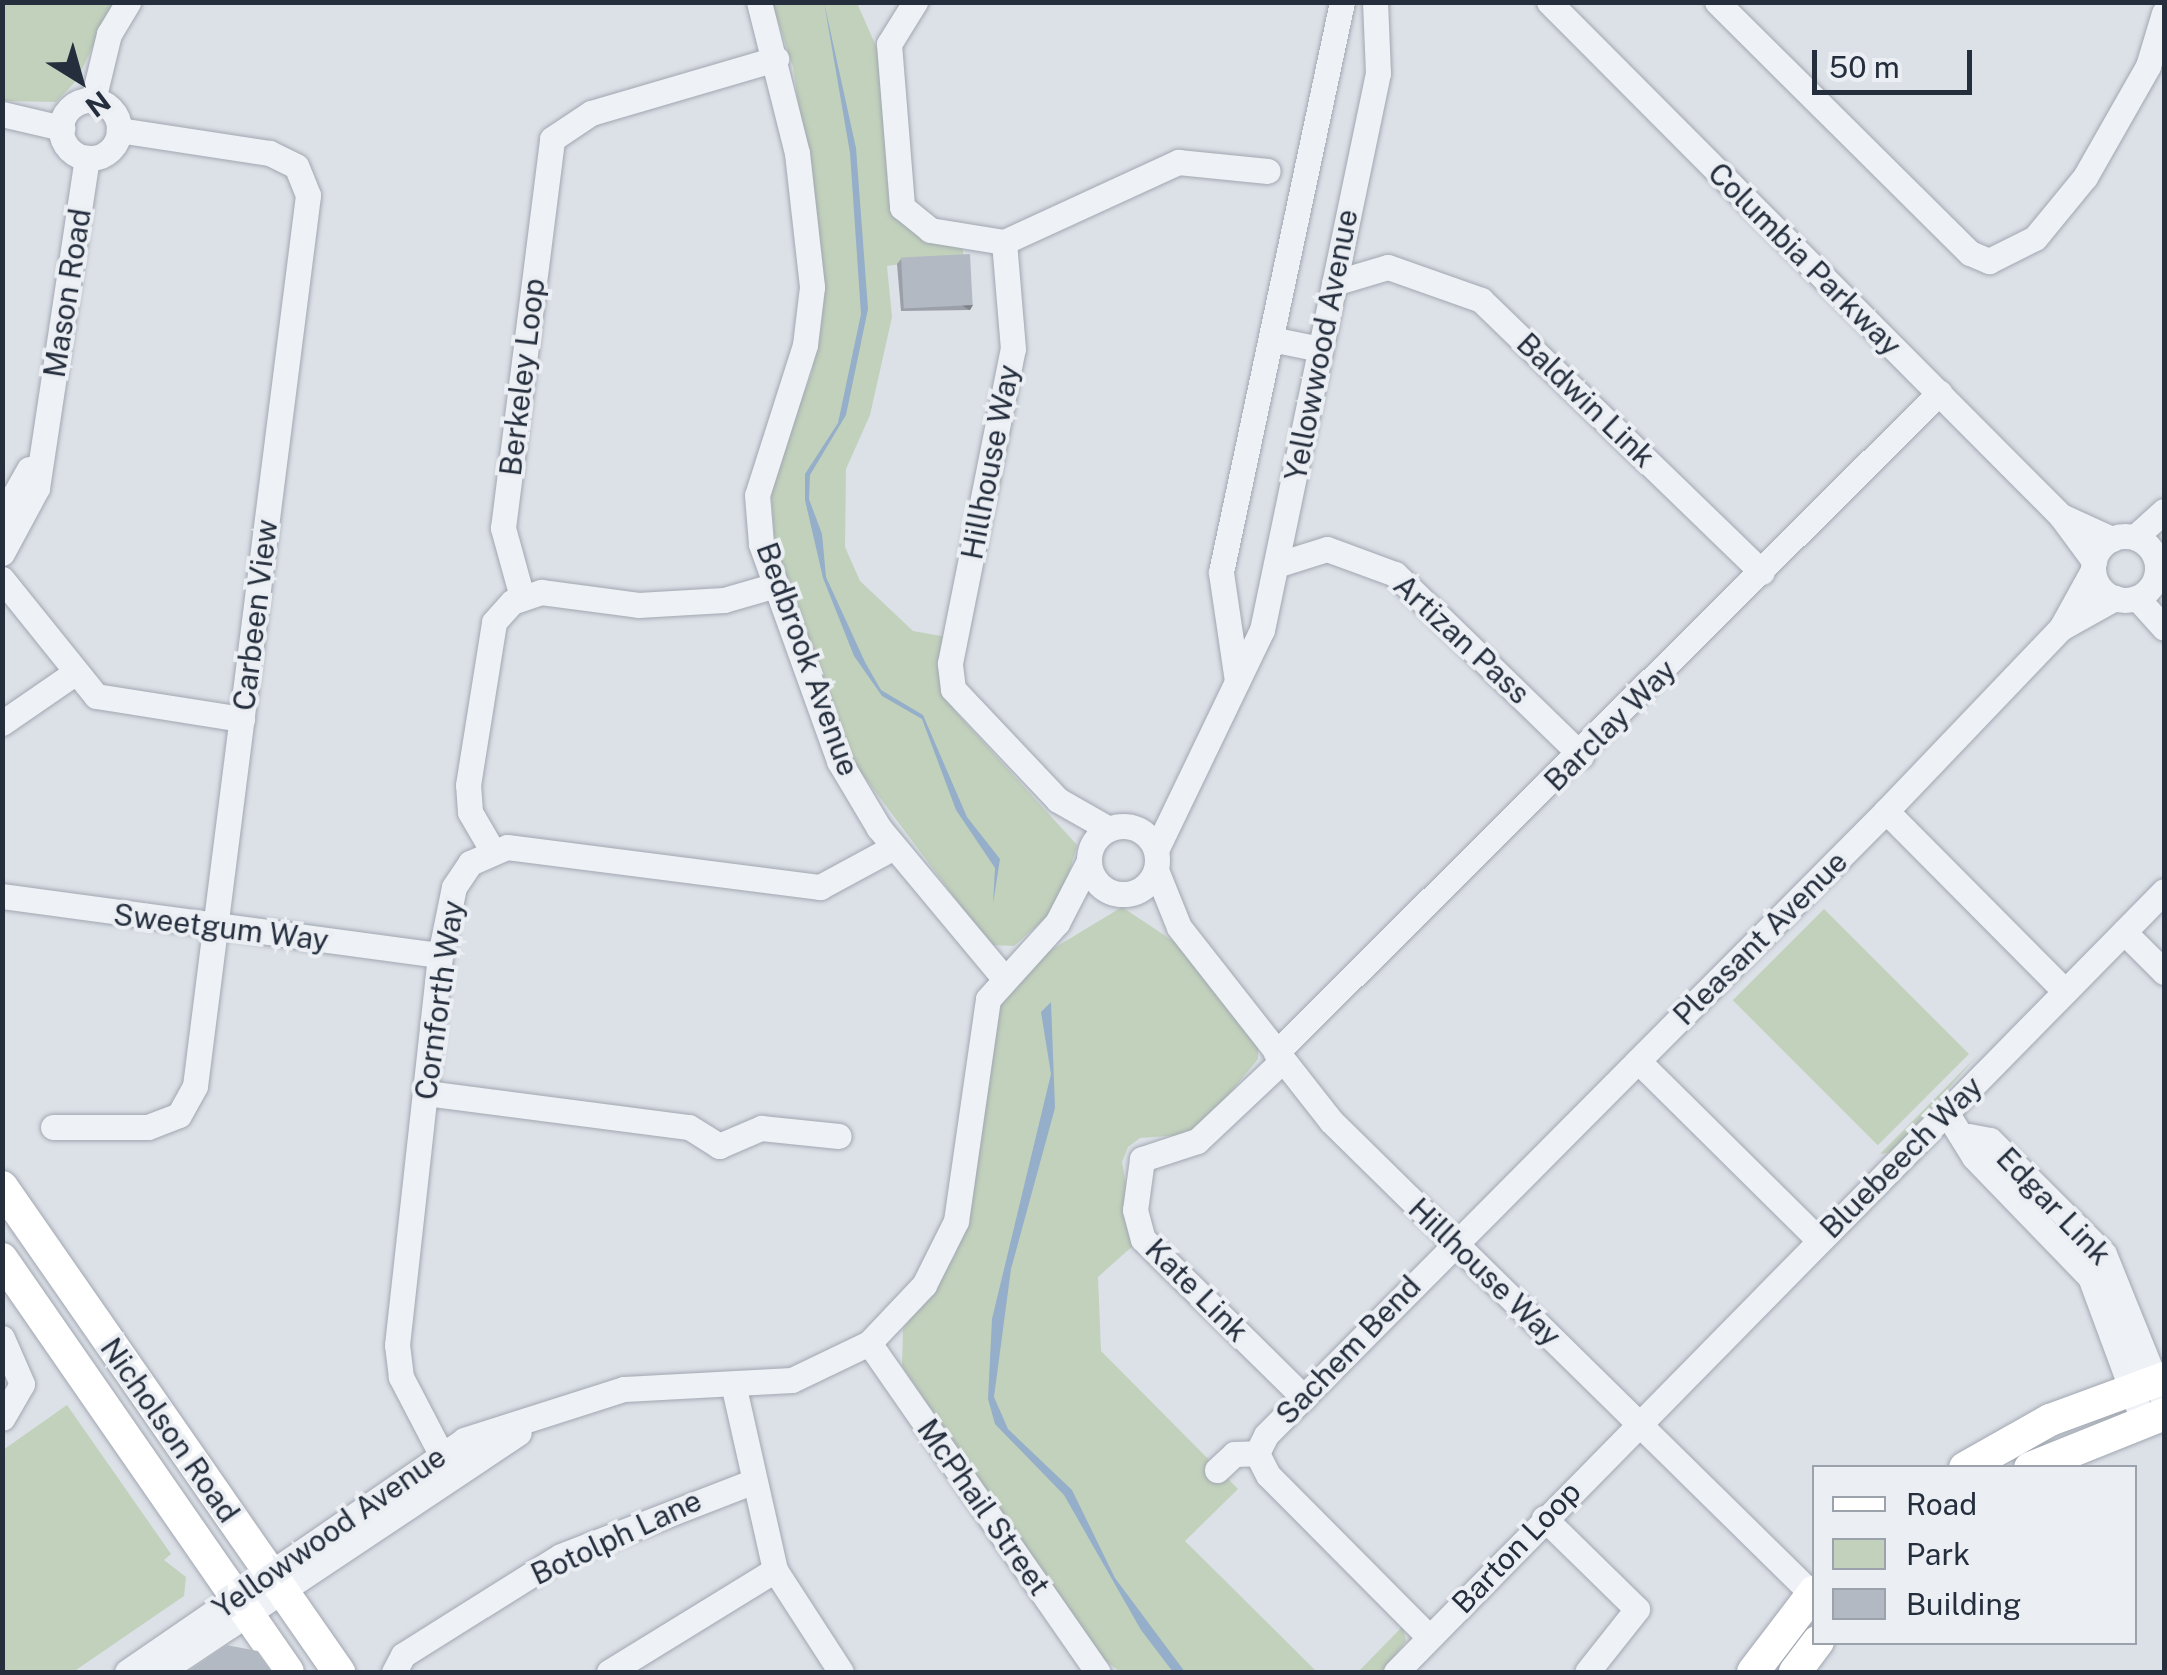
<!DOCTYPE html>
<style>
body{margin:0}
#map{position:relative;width:2167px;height:1675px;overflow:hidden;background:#dce0e7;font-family:"Public Sans",sans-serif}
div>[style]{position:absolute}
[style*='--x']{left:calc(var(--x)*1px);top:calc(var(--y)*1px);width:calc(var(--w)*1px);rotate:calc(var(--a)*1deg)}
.green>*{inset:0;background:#c2d1bc;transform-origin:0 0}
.water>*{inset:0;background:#95aec9}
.roads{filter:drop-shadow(0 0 2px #a1a7b1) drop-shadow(0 0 2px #a1a7b1)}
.minor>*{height:25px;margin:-12.5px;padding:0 12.5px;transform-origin:12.5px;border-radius:12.5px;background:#eef1f5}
.minor>.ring{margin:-12.5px;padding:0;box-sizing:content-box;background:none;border:25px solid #eef1f5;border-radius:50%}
.major>*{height:32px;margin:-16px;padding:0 16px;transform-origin:16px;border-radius:16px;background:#fff}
.wall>*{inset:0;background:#9a9fa8}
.shaded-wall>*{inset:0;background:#7d8288;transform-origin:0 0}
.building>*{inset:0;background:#b3b9c3;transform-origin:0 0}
span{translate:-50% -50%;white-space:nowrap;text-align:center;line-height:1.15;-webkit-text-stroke:8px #ebeff4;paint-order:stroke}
.street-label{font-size:30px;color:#252e3d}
.frame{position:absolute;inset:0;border:5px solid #252e3d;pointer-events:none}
.legend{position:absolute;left:1812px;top:1465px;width:325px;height:180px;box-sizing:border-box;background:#ebeff4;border:2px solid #9ca2ab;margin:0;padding:12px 18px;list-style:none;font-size:30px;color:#252e3d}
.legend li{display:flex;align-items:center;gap:20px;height:50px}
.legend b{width:50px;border:2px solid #9ca2ab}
.north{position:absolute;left:30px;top:30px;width:100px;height:100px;-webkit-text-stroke:8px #ebeff4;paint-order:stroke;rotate:143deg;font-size:28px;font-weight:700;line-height:40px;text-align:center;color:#252e3d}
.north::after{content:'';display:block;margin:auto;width:35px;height:45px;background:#252e3d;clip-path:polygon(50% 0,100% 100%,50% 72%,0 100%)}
.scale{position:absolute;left:1812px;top:50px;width:160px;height:45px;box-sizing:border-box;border:5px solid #252e3d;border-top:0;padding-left:12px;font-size:30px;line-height:35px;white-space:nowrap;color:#252e3d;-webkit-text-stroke:8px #ebeff4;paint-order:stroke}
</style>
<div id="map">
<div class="green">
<i style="clip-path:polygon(2px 3px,113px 3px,77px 80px,56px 102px,3px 101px)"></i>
<i style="clip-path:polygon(772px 3px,857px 3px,879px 53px,889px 203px,916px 235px,963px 244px,963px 255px,887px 266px,892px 317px,870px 415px,846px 469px,845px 547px,860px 581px,913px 631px,947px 637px,944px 688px,954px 710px,1077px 845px,1060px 905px,1014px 946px,990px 945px,851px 759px,775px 545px,770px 478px,812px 372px,825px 284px,793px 67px)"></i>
<i style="clip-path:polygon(1122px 907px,1176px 943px,1258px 1044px,1258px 1059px,1196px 1134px,1140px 1138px,1128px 1147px,1122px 1162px,1136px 1243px,1098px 1277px,1101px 1351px,1238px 1489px,1185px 1541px,1317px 1672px,1120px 1672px,1096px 1653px,902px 1366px,903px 1329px,954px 1257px,972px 1207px,994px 1014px,1041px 956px)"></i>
<i style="left:1824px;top:909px;width:205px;height:129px;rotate:45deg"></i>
<i style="clip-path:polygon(1978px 1055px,1892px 1152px,1880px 1154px)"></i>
<i style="clip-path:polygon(67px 1405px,171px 1554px,164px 1560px,186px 1577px,184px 1596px,73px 1672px,3px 1672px,3px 1450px)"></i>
<i style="clip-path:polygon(1403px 1626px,1406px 1641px,1382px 1672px,1358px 1672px)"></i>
</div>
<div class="water">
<i style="clip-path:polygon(824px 2px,856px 148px,868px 309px,846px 415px,810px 475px,809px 499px,822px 534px,826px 577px,865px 662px,881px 690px,923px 715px,967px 817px,1000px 859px,993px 904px,995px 868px,956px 810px,922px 719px,882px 696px,854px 656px,823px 578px,805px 500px,805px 474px,838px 423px,861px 314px,850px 153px)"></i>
<i style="clip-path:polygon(1051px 1002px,1055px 1108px,1011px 1269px,994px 1397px,1008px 1429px,1072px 1490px,1115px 1578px,1185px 1672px,1173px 1672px,1141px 1630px,1064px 1495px,995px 1424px,988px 1399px,992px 1319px,1051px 1074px,1041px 1012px)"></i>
</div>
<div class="roads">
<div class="minor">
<i style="--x:759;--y:2;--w:156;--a:75.9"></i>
<i style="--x:797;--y:153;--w:135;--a:83.6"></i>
<i style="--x:812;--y:287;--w:58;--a:96.9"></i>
<i style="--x:805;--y:345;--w:157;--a:107.7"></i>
<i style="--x:757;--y:495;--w:49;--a:85.3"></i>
<i style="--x:761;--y:544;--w:231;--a:70.2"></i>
<i style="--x:839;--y:761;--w:78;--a:59.2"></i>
<i style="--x:879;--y:828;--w:195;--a:50.2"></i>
<i style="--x:915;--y:2;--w:49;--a:121.8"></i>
<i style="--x:889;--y:44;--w:164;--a:85.4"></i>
<i style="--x:902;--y:207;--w:36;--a:39"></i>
<i style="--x:930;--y:230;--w:75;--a:9.2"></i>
<i style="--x:1549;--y:2;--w:725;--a:45.11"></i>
<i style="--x:2061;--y:516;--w:56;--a:53.7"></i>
<i style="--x:1717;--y:2;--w:356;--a:44.8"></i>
<i style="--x:1970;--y:253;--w:21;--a:23"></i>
<i style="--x:1989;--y:261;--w:51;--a:-26.6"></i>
<i style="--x:2035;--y:238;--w:79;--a:-50.7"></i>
<i style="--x:2085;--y:177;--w:128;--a:-60.4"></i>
<i style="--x:2148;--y:66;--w:55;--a:-73.2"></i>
<i style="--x:93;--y:100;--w:68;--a:-76.4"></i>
<i style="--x:109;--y:34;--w:37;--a:-59"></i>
<i class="ring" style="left:61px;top:100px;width:33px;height:33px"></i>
<i style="--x:2;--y:114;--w:62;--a:13.1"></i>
<i style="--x:1334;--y:283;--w:56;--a:-16.5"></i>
<i style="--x:1388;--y:267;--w:99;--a:19.5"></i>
<i style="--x:1481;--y:300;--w:391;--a:44.1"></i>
<i style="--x:1271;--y:339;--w:50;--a:11.5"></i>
<i style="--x:2061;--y:516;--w:56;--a:24.3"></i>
<i style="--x:2;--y:517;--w:55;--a:-60.6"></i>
<i class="ring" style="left:2093px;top:536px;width:39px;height:39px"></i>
<i style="--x:2135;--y:537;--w:39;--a:-42"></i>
<i style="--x:2;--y:553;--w:74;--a:-61.7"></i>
<i style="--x:37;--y:488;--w:334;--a:-81.4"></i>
<i style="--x:1276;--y:565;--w:53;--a:-17.4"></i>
<i style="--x:1327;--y:549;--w:72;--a:20.2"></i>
<i style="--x:1395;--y:574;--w:260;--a:44.2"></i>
<i style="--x:2;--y:579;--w:150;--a:51.2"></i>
<i style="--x:96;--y:696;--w:148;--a:9"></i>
<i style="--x:522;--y:597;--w:72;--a:-105.4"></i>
<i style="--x:503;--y:528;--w:392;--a:-82.8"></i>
<i style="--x:552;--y:139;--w:47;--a:-33.7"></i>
<i style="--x:591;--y:113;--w:193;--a:-16.3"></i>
<i style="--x:2137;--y:598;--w:40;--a:48"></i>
<i style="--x:2061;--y:628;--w:62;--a:-29.1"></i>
<i style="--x:1237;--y:681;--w:110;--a:-98.4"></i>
<i style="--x:1221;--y:572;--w:583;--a:-78.02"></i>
<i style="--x:2;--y:723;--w:86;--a:-34.6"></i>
<i style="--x:1886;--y:811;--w:254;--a:45.2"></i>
<i class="ring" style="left:1089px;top:826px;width:43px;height:43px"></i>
<i style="--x:1109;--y:829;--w:59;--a:-150.4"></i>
<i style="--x:1058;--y:800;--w:153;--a:-133.4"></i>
<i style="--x:953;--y:689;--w:26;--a:-97"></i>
<i style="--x:950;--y:663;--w:320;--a:-78.7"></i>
<i style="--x:1013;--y:349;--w:107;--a:-94.8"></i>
<i style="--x:1004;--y:242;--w:192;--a:-24.7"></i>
<i style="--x:1178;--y:162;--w:90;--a:5.7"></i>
<i style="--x:492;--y:850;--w:44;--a:-120.1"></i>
<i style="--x:470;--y:812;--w:27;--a:-94"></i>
<i style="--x:468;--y:785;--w:165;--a:-80.9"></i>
<i style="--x:494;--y:622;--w:27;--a:-48"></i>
<i style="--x:512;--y:602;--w:31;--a:-19"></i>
<i style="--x:541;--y:592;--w:98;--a:7.6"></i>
<i style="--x:638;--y:605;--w:86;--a:-3.3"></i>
<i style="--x:724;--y:600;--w:54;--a:-16.1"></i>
<i style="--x:1156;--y:850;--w:244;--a:-64.3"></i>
<i style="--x:1262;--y:630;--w:569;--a:-78.24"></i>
<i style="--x:1378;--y:73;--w:71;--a:-92.4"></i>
<i style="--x:1156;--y:870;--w:61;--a:68"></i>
<i style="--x:1179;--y:927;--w:246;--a:51.9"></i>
<i style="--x:1331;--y:1121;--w:677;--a:44.52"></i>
<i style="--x:2;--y:896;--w:442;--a:7.7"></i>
<i style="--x:2124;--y:932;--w:57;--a:45"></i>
<i style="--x:1276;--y:1053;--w:936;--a:-44.87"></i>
<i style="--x:1282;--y:1061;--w:117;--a:136.7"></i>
<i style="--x:1197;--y:1141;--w:58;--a:161.9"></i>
<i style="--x:1142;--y:1159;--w:51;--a:97.8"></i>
<i style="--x:1135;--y:1210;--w:30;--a:75"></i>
<i style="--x:1143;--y:1239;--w:226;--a:44.6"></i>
<i style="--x:1638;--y:1061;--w:255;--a:44.7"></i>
<i style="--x:426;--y:1093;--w:265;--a:7.4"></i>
<i style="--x:689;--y:1127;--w:36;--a:32"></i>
<i style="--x:719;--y:1146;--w:46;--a:-23.2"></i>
<i style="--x:761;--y:1128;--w:78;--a:5.9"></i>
<i style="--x:1946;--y:1112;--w:53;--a:58.1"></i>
<i style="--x:1974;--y:1157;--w:167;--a:46"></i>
<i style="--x:2090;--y:1277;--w:153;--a:69.7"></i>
<i style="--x:53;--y:1127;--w:95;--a:0"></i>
<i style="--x:148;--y:1127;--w:33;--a:-21"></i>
<i style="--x:179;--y:1115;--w:33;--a:-61"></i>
<i style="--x:195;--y:1086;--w:898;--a:-82.77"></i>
<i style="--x:308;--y:195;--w:31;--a:-112"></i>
<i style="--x:296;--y:166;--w:30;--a:-154"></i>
<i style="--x:269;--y:153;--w:152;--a:-171.3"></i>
<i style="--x:1969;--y:1136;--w:21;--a:11"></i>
<i style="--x:1990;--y:1140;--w:161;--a:45"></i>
<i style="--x:2104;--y:1254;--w:152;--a:68"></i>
<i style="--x:2;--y:1338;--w:50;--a:66.5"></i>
<i style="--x:22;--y:1384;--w:39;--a:120"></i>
<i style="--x:869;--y:1343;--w:401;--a:55.2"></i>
<i style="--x:734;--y:1388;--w:187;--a:77.3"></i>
<i style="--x:775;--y:1570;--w:121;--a:57.1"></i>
<i style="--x:440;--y:1452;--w:85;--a:-117.5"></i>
<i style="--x:401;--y:1377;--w:32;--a:-97"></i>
<i style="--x:397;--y:1345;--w:392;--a:-83.7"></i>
<i style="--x:440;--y:955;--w:69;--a:-78.4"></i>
<i style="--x:454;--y:887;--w:29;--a:-56"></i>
<i style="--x:470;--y:863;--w:40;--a:-23.4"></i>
<i style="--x:507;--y:847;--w:316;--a:7.3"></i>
<i style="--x:820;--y:887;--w:84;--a:-28.4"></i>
<i style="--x:1217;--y:1470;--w:23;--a:-43"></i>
<i style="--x:1234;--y:1454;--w:23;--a:-2"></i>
<i style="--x:1544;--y:1518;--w:130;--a:44.4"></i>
<i style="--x:1637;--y:1609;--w:80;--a:128.4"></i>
<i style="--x:1429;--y:1637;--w:228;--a:-134.8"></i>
<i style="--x:1268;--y:1475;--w:25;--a:-117"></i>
<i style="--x:1257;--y:1453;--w:20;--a:-63"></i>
<i style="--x:1266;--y:1435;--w:880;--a:-45.18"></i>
<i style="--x:1886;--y:811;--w:253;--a:-46.3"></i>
<i style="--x:2061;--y:628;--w:66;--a:-61.1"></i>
<i style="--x:127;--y:1672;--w:409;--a:-34.5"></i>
<i style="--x:464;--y:1440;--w:168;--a:-17.7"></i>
<i style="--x:624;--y:1389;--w:168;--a:-3.1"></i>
<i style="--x:792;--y:1380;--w:85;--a:-25.7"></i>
<i style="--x:869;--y:1343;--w:80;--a:-46.5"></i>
<i style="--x:924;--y:1285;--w:72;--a:-63.4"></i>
<i style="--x:956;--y:1221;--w:224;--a:-81.8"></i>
<i style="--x:988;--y:999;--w:103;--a:-47.8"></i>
<i style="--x:1057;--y:923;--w:68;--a:-62.7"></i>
<i style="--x:160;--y:1672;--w:431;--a:-33.7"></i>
<i style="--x:394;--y:1672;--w:19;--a:-62"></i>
<i style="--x:403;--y:1655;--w:186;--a:-32.1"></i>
<i style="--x:561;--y:1556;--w:202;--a:-21.2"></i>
<i style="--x:609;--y:1672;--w:195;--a:-31.6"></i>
<i style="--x:1396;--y:1672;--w:1095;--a:-45.48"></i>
</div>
<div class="major">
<i style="--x:2;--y:1187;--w:591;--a:55.21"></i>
<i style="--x:2;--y:1259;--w:502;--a:55.3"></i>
<i style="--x:1965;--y:1468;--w:98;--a:-29.5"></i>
<i style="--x:2050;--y:1420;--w:121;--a:-20.2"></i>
<i style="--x:2030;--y:1468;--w:144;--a:-21.9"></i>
<i style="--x:1753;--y:1672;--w:101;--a:-52.7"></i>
<i style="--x:1795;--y:1672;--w:38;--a:-53"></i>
</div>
</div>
<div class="wall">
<i style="clip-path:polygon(901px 259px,970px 310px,901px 311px,897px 264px)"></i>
</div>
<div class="shaded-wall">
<i style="left:973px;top:305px;width:6px;height:69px;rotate:121deg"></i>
</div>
<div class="building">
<i style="left:970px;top:254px;width:51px;height:69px;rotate:87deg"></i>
<i style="clip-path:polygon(226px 1645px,258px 1651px,273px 1672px,187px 1672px)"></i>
</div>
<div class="street-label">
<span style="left:1805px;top:259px;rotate:45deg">Columbia Parkway</span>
<span style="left:67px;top:293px;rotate:-81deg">Mason Road</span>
<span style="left:1321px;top:345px;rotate:-79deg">Yellowwood Avenue</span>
<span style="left:522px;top:377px;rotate:-83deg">Berkeley Loop</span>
<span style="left:1586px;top:400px;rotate:44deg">Baldwin Link</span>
<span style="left:990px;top:462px;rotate:-79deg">Hillhouse Way</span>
<span style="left:255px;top:615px;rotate:-83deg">Carbeen View</span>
<span style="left:1462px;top:639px;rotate:43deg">Artizan Pass</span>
<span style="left:808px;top:659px;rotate:70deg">Bedbrook Avenue</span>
<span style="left:1610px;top:725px;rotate:-45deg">Barclay Way</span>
<span style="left:221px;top:927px;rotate:7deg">Sweetgum Way</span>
<span style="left:1760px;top:938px;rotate:-45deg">Pleasant Avenue</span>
<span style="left:439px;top:1000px;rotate:-82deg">Cornforth Way</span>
<span style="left:1901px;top:1157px;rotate:-45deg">Bluebeech Way</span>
<span style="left:2054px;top:1206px;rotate:46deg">Edgar Link</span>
<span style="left:1485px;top:1272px;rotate:44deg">Hillhouse Way</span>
<span style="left:1197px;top:1290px;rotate:45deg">Kate Link</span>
<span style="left:1348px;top:1350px;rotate:-46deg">Sachem Bend</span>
<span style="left:170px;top:1430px;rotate:55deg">Nicholson Road</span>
<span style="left:984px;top:1507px;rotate:55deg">McPhail Street</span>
<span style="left:329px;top:1532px;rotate:-35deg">Yellowwood Avenue</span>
<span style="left:616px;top:1537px;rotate:-25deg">Botolph Lane</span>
<span style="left:1516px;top:1547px;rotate:-46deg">Barton Loop</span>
</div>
<div class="frame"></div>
<ul class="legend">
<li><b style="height:12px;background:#fff"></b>Road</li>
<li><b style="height:28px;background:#c2d1bc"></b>Park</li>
<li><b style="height:28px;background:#b3b9c3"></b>Building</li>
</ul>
<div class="north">N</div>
<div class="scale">50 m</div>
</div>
